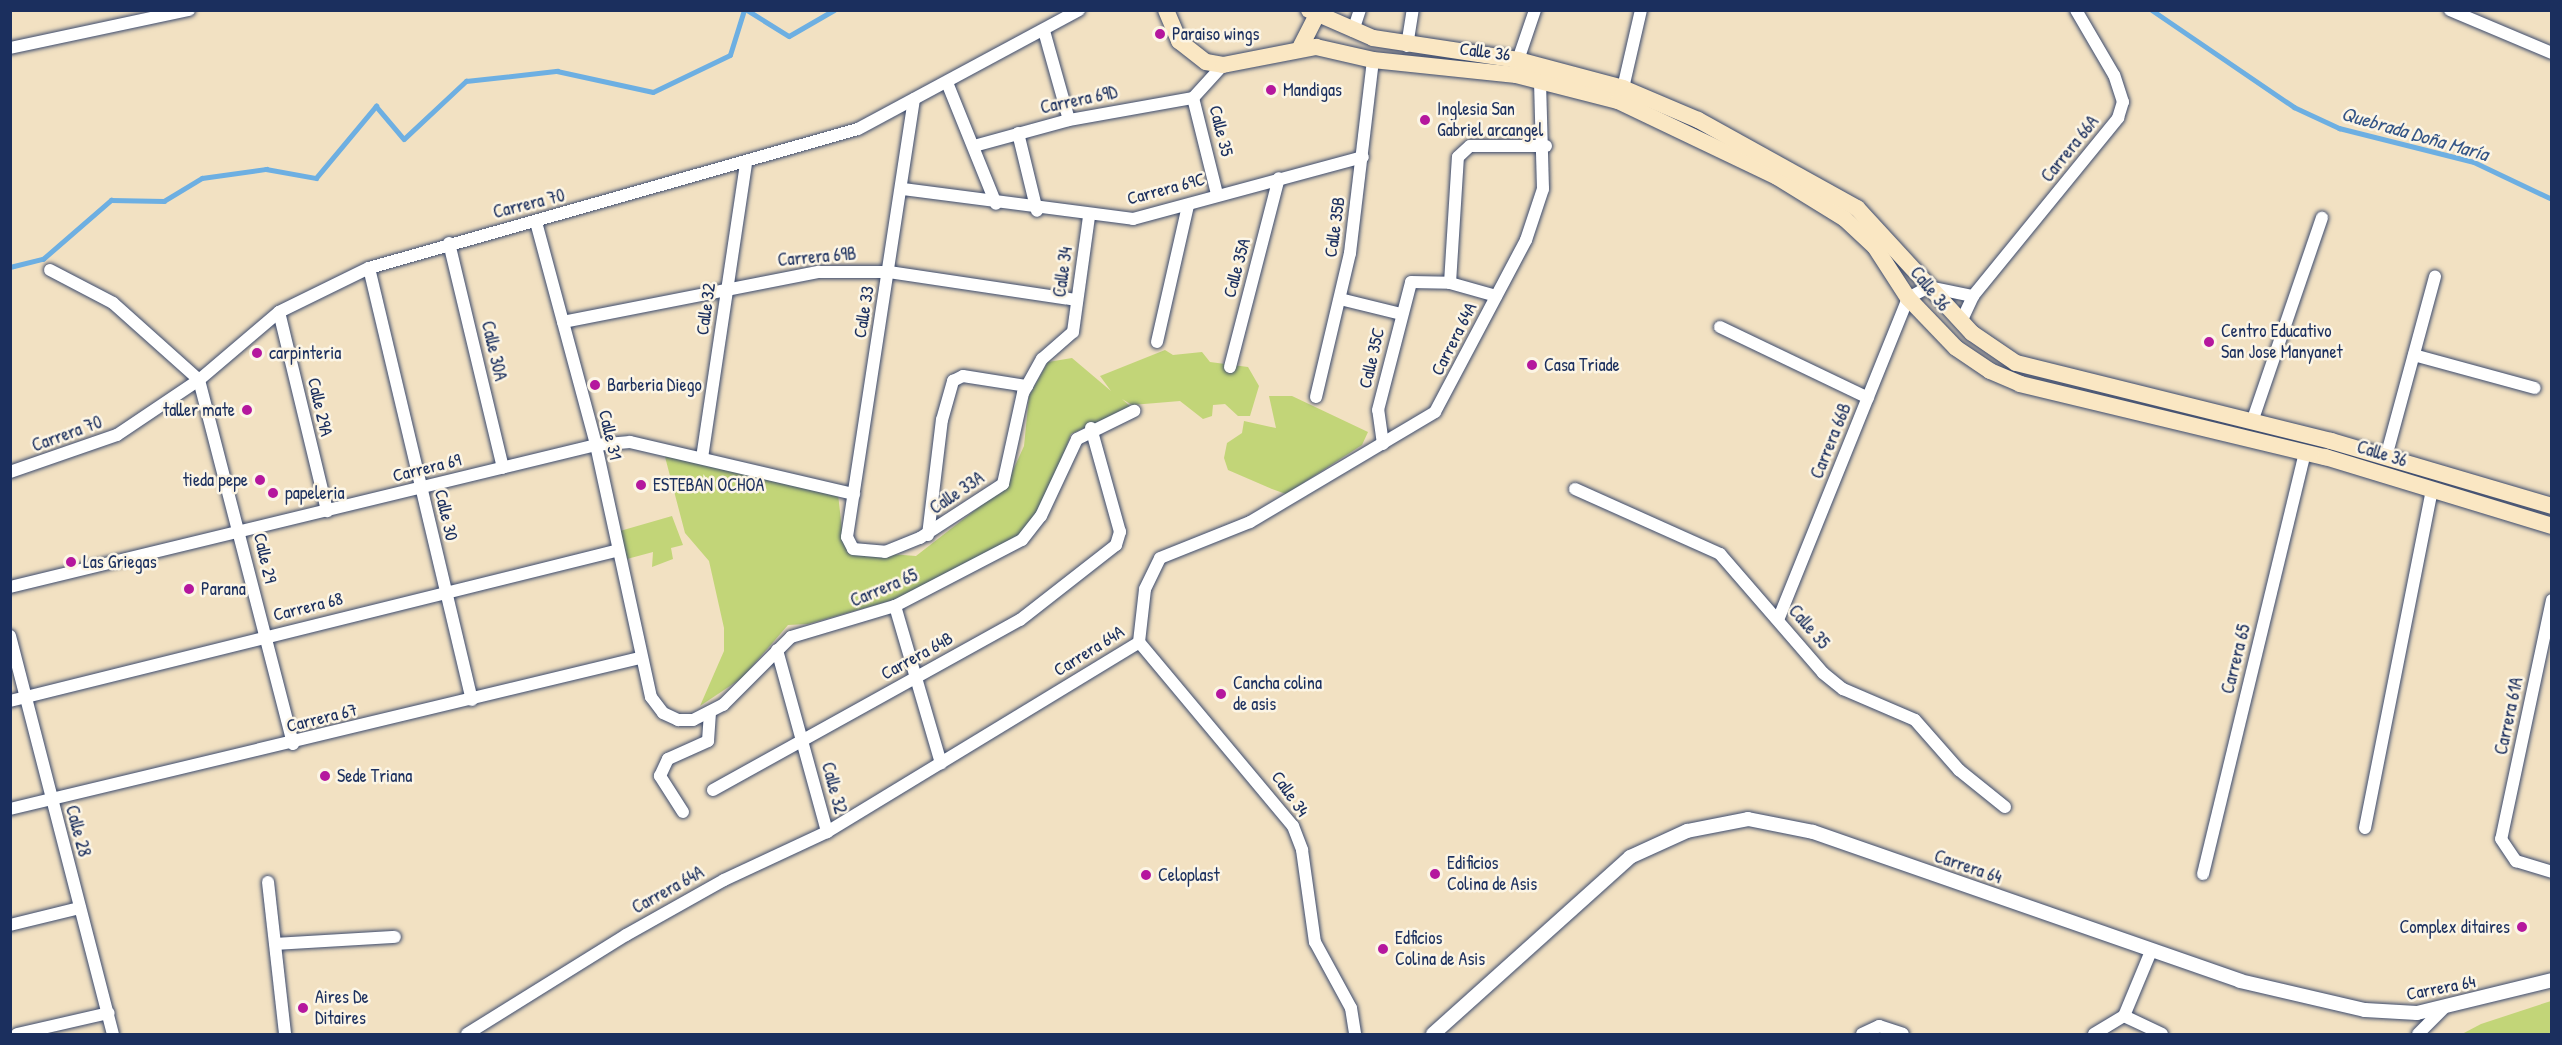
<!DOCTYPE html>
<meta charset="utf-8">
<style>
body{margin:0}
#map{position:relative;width:2562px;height:1045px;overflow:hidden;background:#f2e1c2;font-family:"Patrick Hand",sans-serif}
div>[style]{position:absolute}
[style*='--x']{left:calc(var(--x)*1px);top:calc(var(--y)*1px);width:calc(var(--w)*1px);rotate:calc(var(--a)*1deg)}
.green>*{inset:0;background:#c2d578}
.stream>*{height:4.5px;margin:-2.25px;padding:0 2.25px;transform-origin:2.25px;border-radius:2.25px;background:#6dafe2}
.roads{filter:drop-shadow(0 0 2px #3b4a6d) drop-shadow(0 0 2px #3b4a6d)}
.minor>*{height:12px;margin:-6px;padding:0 6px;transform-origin:6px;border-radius:6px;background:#fff}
.tertiary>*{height:14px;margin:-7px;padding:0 7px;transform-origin:7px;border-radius:7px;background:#fff}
.secondary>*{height:16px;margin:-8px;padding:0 8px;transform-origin:8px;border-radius:8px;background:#fae7c3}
.dots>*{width:16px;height:16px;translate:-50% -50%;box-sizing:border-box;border:3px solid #fcf5e5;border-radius:50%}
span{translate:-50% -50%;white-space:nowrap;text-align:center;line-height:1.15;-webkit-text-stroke:5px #fcf5e5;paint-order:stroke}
.poi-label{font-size:18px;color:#1b2f5e}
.left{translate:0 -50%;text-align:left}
.right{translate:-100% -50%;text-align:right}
.street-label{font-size:18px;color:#1b2f5e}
.water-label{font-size:20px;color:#345586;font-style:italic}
.frame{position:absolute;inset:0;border:12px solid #1b2f5e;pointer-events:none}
</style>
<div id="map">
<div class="green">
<i style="clip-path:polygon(1165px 350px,1173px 355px,1202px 352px,1210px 362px,1248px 367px,1259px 386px,1250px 416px,1238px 416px,1225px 404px,1213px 405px,1212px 416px,1203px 419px,1180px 401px,1132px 405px,1122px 399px,1131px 407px,1071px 434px,1054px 480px,1023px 537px,893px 600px,808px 624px,788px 625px,742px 678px,700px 706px,724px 651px,724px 628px,709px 561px,685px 533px,664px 453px,838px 494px,843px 539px,852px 551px,916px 556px,1006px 486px,1024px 446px,1029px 396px,1048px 362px,1072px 358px,1111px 391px,1100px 376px)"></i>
<i style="clip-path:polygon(1269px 396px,1292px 396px,1368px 432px,1362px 445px,1286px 494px,1272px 489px,1228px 470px,1224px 458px,1227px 443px,1242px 433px,1244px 421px,1276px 428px)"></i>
<i style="clip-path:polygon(672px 516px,683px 545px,671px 548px,673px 559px,652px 567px,653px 552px,627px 559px,620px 531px)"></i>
<i style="clip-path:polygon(2551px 1001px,2551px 1034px,2462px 1034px,2481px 1024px)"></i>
</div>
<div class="stream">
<i style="--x:747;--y:10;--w:49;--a:31.8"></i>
<i style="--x:789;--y:36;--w:52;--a:-30"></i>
<i style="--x:2152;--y:10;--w:172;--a:34.3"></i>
<i style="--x:2294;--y:107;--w:50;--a:25"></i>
<i style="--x:2339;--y:128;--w:139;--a:14.1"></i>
<i style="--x:2474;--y:162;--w:86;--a:25.4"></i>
<i style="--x:10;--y:267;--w:34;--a:-14"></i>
<i style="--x:43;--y:259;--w:90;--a:-40.9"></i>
<i style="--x:111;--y:200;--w:53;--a:1.1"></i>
<i style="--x:164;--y:201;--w:44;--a:-31.2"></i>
<i style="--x:202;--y:178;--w:65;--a:-8"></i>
<i style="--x:266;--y:169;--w:51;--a:10.2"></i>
<i style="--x:316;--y:178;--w:94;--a:-50.2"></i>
<i style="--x:376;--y:106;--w:43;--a:49.7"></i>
<i style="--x:404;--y:139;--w:85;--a:-43.1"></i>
<i style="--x:466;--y:81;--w:92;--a:-6.3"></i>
<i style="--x:557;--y:71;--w:98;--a:12.3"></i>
<i style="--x:653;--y:92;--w:85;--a:-25.7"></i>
<i style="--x:730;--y:55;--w:47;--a:-72.7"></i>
</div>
<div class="roads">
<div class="minor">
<i style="--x:2450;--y:10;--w:111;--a:22.9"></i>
<i style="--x:1044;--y:31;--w:92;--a:74.3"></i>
<i style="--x:1353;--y:31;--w:22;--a:-72"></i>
<i style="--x:1407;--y:46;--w:36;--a:-81"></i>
<i style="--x:10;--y:48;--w:183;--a:-12"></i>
<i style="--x:1518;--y:60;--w:53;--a:-71.2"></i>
<i style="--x:948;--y:85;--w:128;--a:68"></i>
<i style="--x:1623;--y:88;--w:80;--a:-77"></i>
<i style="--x:914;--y:99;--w:443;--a:98.7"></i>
<i style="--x:847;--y:537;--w:13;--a:63"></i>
<i style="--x:853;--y:549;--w:32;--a:5"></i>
<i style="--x:885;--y:552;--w:38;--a:-22"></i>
<i style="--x:920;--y:538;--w:99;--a:-33"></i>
<i style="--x:1003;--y:484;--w:93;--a:-77.6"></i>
<i style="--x:1023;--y:393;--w:39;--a:-61"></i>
<i style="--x:1042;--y:359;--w:41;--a:-41.1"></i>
<i style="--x:1073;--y:332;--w:117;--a:-82.1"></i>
<i style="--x:1018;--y:133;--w:80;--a:76.3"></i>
<i style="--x:974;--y:146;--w:98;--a:-15.3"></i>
<i style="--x:1069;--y:120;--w:126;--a:-10.1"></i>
<i style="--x:903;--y:189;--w:232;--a:7.4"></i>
<i style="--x:1133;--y:219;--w:238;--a:-15.1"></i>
<i style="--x:1217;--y:194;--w:99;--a:-104"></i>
<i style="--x:1193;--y:98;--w:45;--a:-47.7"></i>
<i style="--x:536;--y:222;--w:231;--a:74.9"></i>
<i style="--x:596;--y:445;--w:258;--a:77.7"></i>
<i style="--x:651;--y:697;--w:20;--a:53"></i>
<i style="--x:663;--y:713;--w:17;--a:25"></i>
<i style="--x:678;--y:720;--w:15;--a:0"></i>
<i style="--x:693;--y:720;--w:34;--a:-27"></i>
<i style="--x:723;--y:705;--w:96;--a:-45"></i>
<i style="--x:791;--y:637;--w:109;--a:-16.6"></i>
<i style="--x:895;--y:606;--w:143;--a:-27.5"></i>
<i style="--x:1022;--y:540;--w:31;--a:-52"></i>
<i style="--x:1041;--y:516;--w:85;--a:-64.9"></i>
<i style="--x:1077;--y:439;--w:64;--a:-26.2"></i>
<i style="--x:449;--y:243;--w:231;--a:76.5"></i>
<i style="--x:369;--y:268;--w:444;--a:76.6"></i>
<i style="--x:50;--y:270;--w:71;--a:27.6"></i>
<i style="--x:113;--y:303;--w:115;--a:41.8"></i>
<i style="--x:199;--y:380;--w:376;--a:75.5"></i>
<i style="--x:1450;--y:283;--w:126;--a:-86.4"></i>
<i style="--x:1458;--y:157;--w:16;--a:-43"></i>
<i style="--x:1470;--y:146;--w:76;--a:0"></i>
<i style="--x:1340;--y:299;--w:63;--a:13.8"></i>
<i style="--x:279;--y:312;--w:205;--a:76.4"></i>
<i style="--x:563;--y:322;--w:261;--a:-11.1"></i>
<i style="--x:819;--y:272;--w:70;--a:0"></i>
<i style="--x:889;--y:272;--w:190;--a:8.5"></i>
<i style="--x:1961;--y:322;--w:29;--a:-65"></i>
<i style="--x:1973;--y:296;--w:230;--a:-50.8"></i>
<i style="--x:2118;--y:118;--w:17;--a:-73"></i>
<i style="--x:2123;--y:102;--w:28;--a:-108"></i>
<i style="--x:2114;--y:75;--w:75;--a:-120.3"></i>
<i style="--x:1720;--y:327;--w:164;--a:25.6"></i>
<i style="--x:1157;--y:342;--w:140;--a:-77.2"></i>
<i style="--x:2414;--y:355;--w:125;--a:15.3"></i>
<i style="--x:1230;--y:367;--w:195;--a:-75.5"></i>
<i style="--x:1316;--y:397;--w:148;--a:-76.7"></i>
<i style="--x:1350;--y:253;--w:194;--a:-83.2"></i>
<i style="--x:2252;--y:422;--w:216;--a:-71.1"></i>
<i style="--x:1383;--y:444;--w:34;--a:-98"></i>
<i style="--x:1378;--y:410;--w:132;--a:-75.5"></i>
<i style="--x:1411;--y:282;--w:39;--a:1"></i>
<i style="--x:1450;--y:283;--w:48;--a:15.8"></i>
<i style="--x:2386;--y:457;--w:187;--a:-74.8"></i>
<i style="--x:702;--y:458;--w:297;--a:-81.5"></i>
<i style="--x:10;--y:472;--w:113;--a:-19.1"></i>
<i style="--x:117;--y:435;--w:99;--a:-33.9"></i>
<i style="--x:199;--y:380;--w:105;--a:-40.4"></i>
<i style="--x:279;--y:312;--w:100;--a:-26.1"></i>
<i style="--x:369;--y:268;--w:508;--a:-15.87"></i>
<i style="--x:858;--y:129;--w:251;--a:-28.3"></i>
<i style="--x:1575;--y:489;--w:159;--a:24.1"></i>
<i style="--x:1720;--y:554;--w:157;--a:49.1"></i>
<i style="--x:1823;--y:673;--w:26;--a:39"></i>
<i style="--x:1843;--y:689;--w:78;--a:23.3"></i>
<i style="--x:1915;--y:720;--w:67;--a:48.7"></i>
<i style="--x:1959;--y:770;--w:59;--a:38.8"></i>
<i style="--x:928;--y:535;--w:116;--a:-83.1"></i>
<i style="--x:942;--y:420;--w:41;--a:-74.2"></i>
<i style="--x:953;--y:381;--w:11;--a:-27"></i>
<i style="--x:963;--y:376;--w:65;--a:8.9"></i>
<i style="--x:10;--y:587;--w:603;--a:-13.62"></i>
<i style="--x:596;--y:445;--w:34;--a:-5"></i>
<i style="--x:630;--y:442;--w:230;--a:13.1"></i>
<i style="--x:2552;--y:600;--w:244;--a:102"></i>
<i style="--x:2501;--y:839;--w:27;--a:56"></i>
<i style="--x:2516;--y:861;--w:38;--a:17"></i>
<i style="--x:895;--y:606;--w:164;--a:73.7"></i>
<i style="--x:1778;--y:620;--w:347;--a:-68"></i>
<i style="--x:1908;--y:298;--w:24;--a:-28"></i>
<i style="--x:1929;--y:287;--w:45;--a:11.6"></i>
<i style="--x:10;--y:636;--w:411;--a:75.5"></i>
<i style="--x:1139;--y:642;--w:240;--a:50.1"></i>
<i style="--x:1293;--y:826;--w:26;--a:69"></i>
<i style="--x:1302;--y:850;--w:93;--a:82"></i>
<i style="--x:1315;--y:942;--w:75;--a:61.4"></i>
<i style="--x:1351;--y:1008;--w:26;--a:81"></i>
<i style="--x:777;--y:650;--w:189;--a:74.6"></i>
<i style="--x:10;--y:701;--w:623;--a:-13.92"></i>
<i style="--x:713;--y:790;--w:351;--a:-29"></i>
<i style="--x:1020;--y:620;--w:122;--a:-38"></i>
<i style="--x:1116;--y:545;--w:14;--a:-73"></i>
<i style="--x:1120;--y:532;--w:108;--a:-105.6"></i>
<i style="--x:10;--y:809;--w:648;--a:-13.48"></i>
<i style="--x:683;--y:812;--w:43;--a:-122.6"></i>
<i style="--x:660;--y:776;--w:19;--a:-65"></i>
<i style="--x:668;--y:759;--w:44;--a:-24.2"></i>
<i style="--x:708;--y:741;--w:27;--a:-86"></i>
<i style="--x:2365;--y:828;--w:346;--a:-78.8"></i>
<i style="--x:2203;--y:874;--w:434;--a:-76.4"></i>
<i style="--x:268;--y:882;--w:153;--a:83.6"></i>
<i style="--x:10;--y:925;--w:72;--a:-13.7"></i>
<i style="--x:276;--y:944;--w:119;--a:-3.4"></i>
<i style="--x:2124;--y:1016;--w:42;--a:25.3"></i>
<i style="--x:17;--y:1034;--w:94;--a:-12.9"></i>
<i style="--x:467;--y:1034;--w:187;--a:-31.9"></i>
<i style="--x:626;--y:935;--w:112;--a:-29.3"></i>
<i style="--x:724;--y:880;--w:114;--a:-25"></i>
<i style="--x:827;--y:832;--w:365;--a:-31.3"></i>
<i style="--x:1139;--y:642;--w:53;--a:-83.5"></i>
<i style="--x:1145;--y:589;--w:34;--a:-64"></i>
<i style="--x:1160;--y:558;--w:97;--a:-21.8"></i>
<i style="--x:1250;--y:522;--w:215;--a:-30.7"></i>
<i style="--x:1435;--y:412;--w:195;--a:-62.1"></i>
<i style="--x:1526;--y:240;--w:54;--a:-71.6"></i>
<i style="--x:1543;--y:189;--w:108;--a:-91.6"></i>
<i style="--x:1862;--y:1034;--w:19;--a:-25"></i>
<i style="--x:1879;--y:1026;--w:25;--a:18"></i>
<i style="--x:2094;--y:1034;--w:35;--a:-31"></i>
<i style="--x:2124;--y:1016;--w:70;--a:-67.4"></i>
<i style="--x:2418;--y:1034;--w:37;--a:-45"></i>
</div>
<div class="tertiary">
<i style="--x:1433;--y:1034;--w:265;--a:-41.9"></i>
<i style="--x:1630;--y:857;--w:63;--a:-24.5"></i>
<i style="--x:1687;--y:831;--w:62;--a:-11.1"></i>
<i style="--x:1748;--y:819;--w:66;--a:11.3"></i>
<i style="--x:1813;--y:832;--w:452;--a:19.2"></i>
<i style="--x:2240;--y:981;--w:128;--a:13.1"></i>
<i style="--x:2365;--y:1010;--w:52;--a:3.3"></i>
<i style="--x:2417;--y:1013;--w:139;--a:-13.7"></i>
</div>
<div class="secondary">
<i style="--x:1166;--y:10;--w:34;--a:67"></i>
<i style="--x:1179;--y:41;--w:34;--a:38"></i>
<i style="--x:1206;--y:62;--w:17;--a:10"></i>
<i style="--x:1223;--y:65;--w:95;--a:-11"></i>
<i style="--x:1316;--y:47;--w:58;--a:12.8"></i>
<i style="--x:1373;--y:60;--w:144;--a:6"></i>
<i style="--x:1516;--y:75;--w:105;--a:14.3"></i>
<i style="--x:1618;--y:101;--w:176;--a:25.5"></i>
<i style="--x:1777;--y:177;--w:80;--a:31.7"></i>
<i style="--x:1845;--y:219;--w:41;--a:43"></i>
<i style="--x:1875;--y:247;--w:61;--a:57.1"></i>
<i style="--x:1908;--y:298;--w:69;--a:46.2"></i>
<i style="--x:1956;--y:348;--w:41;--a:34.1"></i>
<i style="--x:1990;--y:371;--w:33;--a:23"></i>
<i style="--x:2020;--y:384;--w:314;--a:13.5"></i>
<i style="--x:2325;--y:457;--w:237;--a:16.9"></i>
<i style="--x:1309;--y:10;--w:70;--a:23.6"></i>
<i style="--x:1373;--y:38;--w:147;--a:8.6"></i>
<i style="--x:1518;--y:60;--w:109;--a:14.9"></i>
<i style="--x:1623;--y:88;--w:82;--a:23.1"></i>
<i style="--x:1698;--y:120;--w:182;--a:29"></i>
<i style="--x:1857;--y:208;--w:170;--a:47.4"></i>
<i style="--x:1972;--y:333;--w:53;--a:34.3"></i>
<i style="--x:2016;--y:363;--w:325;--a:13.9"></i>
<i style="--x:2331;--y:441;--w:230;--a:16.4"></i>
<i style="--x:1301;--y:46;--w:35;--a:-63"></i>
</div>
</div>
<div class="dots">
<i style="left:1160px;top:34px;background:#b5179e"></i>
<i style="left:1271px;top:90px;background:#b5179e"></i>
<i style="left:1425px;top:120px;background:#b5179e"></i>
<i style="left:2209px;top:342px;background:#b5179e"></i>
<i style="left:257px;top:353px;background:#b5179e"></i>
<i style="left:1532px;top:365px;background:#b5179e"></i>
<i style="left:595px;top:385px;background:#b5179e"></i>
<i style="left:247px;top:410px;background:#b5179e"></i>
<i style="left:260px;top:480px;background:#b5179e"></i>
<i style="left:641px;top:485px;background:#b5179e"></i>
<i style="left:273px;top:493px;background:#b5179e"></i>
<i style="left:71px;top:562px;background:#b5179e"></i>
<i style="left:189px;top:589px;background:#b5179e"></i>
<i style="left:1221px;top:694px;background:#b5179e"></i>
<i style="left:325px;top:776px;background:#b5179e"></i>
<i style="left:1435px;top:874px;background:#b5179e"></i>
<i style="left:1146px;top:875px;background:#b5179e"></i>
<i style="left:2522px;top:927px;background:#b5179e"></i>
<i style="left:1383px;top:949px;background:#b5179e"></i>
<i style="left:303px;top:1008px;background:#b5179e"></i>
</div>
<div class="poi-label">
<span class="left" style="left:1172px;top:34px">Paraiso wings</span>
<span class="left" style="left:1283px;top:90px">Mandigas</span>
<span class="left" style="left:1437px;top:120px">Inglesia San<br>Gabriel arcangel</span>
<span class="left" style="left:2221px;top:342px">Centro Educativo<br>San Jose Manyanet</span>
<span class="left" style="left:269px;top:353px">carpinteria</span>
<span class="left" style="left:1544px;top:365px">Casa Triade</span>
<span class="left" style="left:607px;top:385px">Barberia Diego</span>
<span class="right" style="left:235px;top:410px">taller mate</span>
<span class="right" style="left:248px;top:480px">tieda pepe</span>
<span class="left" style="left:653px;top:485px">ESTEBAN OCHOA</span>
<span class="left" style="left:285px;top:493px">papeleria</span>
<span class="left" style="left:83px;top:562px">Las Griegas</span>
<span class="left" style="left:201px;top:589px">Parana</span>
<span class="left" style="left:1233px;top:694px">Cancha colina<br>de asis</span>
<span class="left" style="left:337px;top:776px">Sede Triana</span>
<span class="left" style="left:1447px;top:874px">Edificios<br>Colina de Asis</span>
<span class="left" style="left:1158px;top:875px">Celoplast</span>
<span class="right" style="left:2510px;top:927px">Complex ditaires</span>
<span class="left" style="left:1395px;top:949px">Edficios<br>Colina de Asis</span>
<span class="left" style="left:315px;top:1008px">Aires De<br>Ditaires</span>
</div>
<div class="street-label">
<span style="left:1485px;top:52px;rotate:7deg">Calle 36</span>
<span style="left:1079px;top:100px;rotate:-12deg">Carrera 69D</span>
<span style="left:1221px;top:131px;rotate:76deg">Calle 35</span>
<span style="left:2070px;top:149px;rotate:-51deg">Carrera 66A</span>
<span style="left:1166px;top:189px;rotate:-15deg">Carrera 69C</span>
<span style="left:529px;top:204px;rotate:-14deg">Carrera 70</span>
<span style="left:1335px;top:227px;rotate:-82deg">Calle 35B</span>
<span style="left:817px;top:257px;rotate:-5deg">Carrera 69B</span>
<span style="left:1237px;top:268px;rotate:-75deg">Calle 35A</span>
<span style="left:1063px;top:272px;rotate:-82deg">Calle 34</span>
<span style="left:1930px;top:289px;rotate:51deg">Calle 36</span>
<span style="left:706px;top:309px;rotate:-82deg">Calle 32</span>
<span style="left:864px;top:312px;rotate:-81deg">Calle 33</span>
<span style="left:1454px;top:339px;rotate:-63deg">Carrera 64A</span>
<span style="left:494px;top:351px;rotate:77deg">Calle 30A</span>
<span style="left:1372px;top:358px;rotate:-77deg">Calle 35C</span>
<span style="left:320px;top:407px;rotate:77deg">Calle 29A</span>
<span style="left:67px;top:434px;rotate:-20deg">Carrera 70</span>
<span style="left:610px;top:435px;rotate:77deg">Calle 31</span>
<span style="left:1831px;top:441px;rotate:-68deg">Carrera 66B</span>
<span style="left:2382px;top:454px;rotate:17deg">Calle 36</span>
<span style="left:427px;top:468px;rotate:-14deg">Carrera 69</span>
<span style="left:957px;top:493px;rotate:-34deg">Calle 33A</span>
<span style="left:446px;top:515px;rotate:77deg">Calle 30</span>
<span style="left:265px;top:558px;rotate:77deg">Calle 29</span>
<span style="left:884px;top:588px;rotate:-23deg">Carrera 65</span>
<span style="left:308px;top:607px;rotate:-14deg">Carrera 68</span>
<span style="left:1809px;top:627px;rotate:49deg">Calle 35</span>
<span style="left:1089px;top:651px;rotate:-32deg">Carrera 64A</span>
<span style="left:917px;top:656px;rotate:-29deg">Carrera 64B</span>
<span style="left:2236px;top:659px;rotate:-76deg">Carrera 65</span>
<span style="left:2509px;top:716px;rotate:-78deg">Carrera 61A</span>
<span style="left:322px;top:718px;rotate:-14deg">Carrera 67</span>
<span style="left:834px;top:788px;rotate:75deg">Calle 32</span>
<span style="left:1290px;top:794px;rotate:55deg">Calle 34</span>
<span style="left:78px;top:831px;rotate:75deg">Calle 28</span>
<span style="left:1968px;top:867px;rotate:19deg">Carrera 64</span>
<span style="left:668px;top:890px;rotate:-29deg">Carrera 64A</span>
<span style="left:2441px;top:988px;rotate:-11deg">Carrera 64</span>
</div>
<div class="water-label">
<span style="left:2415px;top:133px;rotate:16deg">Quebrada Doña María</span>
</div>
<div class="frame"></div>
</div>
